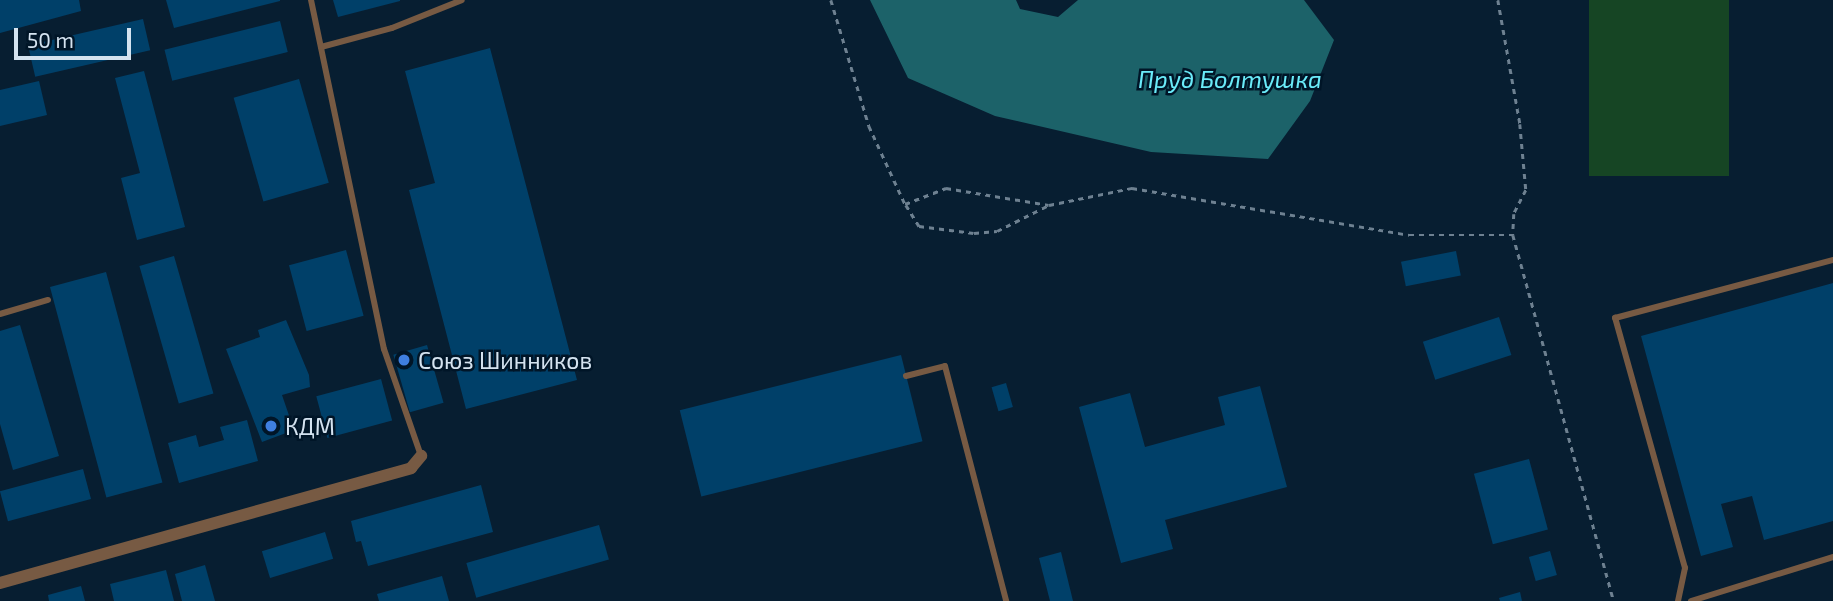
<!DOCTYPE html>
<meta charset="utf-8">
<style>
body{margin:0}
#map{position:relative;width:1833px;height:601px;overflow:hidden;background:#071e31;font-family:"Exo 2",sans-serif}
div>[style]{position:absolute}
[style*='--x']{left:calc(var(--x)*1px);top:calc(var(--y)*1px);width:calc(var(--w)*1px);rotate:calc(var(--a)*1deg)}
.green>*{inset:0;background:#164524;transform-origin:0 0}
.water>*{inset:0;background:#1c6269}
.building>*{inset:0;background:#004069;transform-origin:0 0}
.path>*{height:2.5px;margin-top:-1.25px;transform-origin:0;background:repeating-linear-gradient(90deg,#6e8191 0 5px,transparent 0 10px)}
.service>*{height:6px;margin:-3px;padding:0 3px;transform-origin:3px;border-radius:3px;background:#775a43}
.minor>*{height:12px;margin:-6px;padding:0 6px;transform-origin:6px;border-radius:6px;background:#775a43}
.dots>*{width:19px;height:19px;translate:-50% -50%;box-sizing:border-box;border:4px solid #001527;border-radius:50%}
span{translate:-50% -50%;white-space:nowrap;text-align:center;line-height:1.15;-webkit-text-stroke:5px #001527;paint-order:stroke}
.poi-label{font-size:23px;color:#d4e3f0}
.left{translate:0 -50%;text-align:left}
.water-label{font-size:24px;color:#6aebf9;font-style:italic}
.scale{position:absolute;left:14px;top:28px;width:117px;height:32px;box-sizing:border-box;border:4px solid #d4e3f0;border-top:0;padding-left:9px;font-size:21px;line-height:24px;white-space:nowrap;color:#d4e3f0;-webkit-text-stroke:5px #001527;paint-order:stroke}
</style>
<div id="map">
<div class="green">
<i style="left:1589px;top:0;width:140px;height:176px"></i>
</div>
<div class="water">
<i style="clip-path:polygon(870px 0,1016px 0,1020px 9px,1058px 17px,1078px 0,1304px 0,1334px 40px,1310px 101px,1268px 159px,1151px 152px,995px 116px,908px 78px)"></i>
</div>
<div class="building">
<i style="clip-path:polygon(0 0,79px 0,81px 11px,0 33px)"></i>
<i style="clip-path:polygon(166px 0,280px 0,280px 1px,174px 28px)"></i>
<i style="clip-path:polygon(333px 0,400px 0,400px 1px,338px 17px)"></i>
<i style="left:143px;top:19px;width:32px;height:118px;rotate:77deg"></i>
<i style="left:280px;top:21px;width:32px;height:119px;rotate:76deg"></i>
<i style="clip-path:polygon(490px 48px,577px 380px,466px 409px,409px 190px,435px 183px,405px 71px)"></i>
<i style="clip-path:polygon(144px 71px,185px 227px,137px 240px,121px 178px,140px 173px,115px 78px)"></i>
<i style="left:299px;top:79px;width:108px;height:68px;rotate:74deg"></i>
<i style="clip-path:polygon(39px 81px,47px 115px,0 126px,0 90px)"></i>
<i style="left:346px;top:250px;width:68px;height:59px;rotate:75deg"></i>
<i style="left:1456px;top:251px;width:25px;height:56px;rotate:79deg"></i>
<i style="left:174px;top:256px;width:143px;height:36px;rotate:74deg"></i>
<i style="left:106px;top:272px;width:218px;height:58px;rotate:75deg"></i>
<i style="clip-path:polygon(1833px 283px,1833px 521px,1764px 540px,1752px 496px,1721px 504px,1733px 547px,1701px 556px,1641px 336px)"></i>
<i style="left:1499px;top:317px;width:40px;height:80px;rotate:72deg"></i>
<i style="clip-path:polygon(286px 320px,309px 375px,310px 387px,282px 395px,294px 430px,262px 442px,226px 349px,260px 337px,258px 330px)"></i>
<i style="clip-path:polygon(20px 325px,59px 456px,13px 470px,0 424px,0 331px)"></i>
<i style="left:427px;top:345px;width:60px;height:35px;rotate:74deg"></i>
<i style="left:901px;top:355px;width:89px;height:228px;rotate:76deg"></i>
<i style="left:381px;top:379px;width:43px;height:67px;rotate:75deg"></i>
<i style="left:1006px;top:383px;width:25px;height:15px;rotate:74deg"></i>
<i style="clip-path:polygon(1260px 386px,1287px 487px,1165px 520px,1173px 549px,1121px 563px,1079px 407px,1130px 393px,1145px 447px,1225px 425px,1218px 397px)"></i>
<i style="clip-path:polygon(247px 420px,258px 461px,179px 483px,168px 443px,196px 435px,199px 447px,224px 440px,220px 427px)"></i>
<i style="left:1529px;top:459px;width:73px;height:57px;rotate:75deg"></i>
<i style="left:83px;top:469px;width:31px;height:86px;rotate:75deg"></i>
<i style="clip-path:polygon(481px 485px,493px 532px,368px 566px,361px 541px,356px 542px,351px 521px)"></i>
<i style="left:599px;top:525px;width:36px;height:138px;rotate:74deg"></i>
<i style="left:325px;top:532px;width:28px;height:66px;rotate:73deg"></i>
<i style="left:1550px;top:551px;width:25px;height:22px;rotate:74deg"></i>
<i style="clip-path:polygon(1061px 552px,1073px 601px,1050px 601px,1039px 558px)"></i>
<i style="clip-path:polygon(205px 565px,215px 601px,182px 601px,175px 574px)"></i>
<i style="clip-path:polygon(166px 570px,174px 601px,114px 601px,110px 584px)"></i>
<i style="clip-path:polygon(442px 576px,449px 601px,379px 601px,377px 594px)"></i>
<i style="clip-path:polygon(81px 586px,85px 601px,49px 601px,48px 595px)"></i>
<i style="clip-path:polygon(1520px 592px,1522px 601px,1500px 601px,1499px 598px)"></i>
</div>
<div class="path">
<i style="--x:831;--y:0;--w:132;--a:73.2"></i>
<i style="--x:869;--y:126;--w:86;--a:65.2"></i>
<i style="--x:905;--y:204;--w:44;--a:-21.3"></i>
<i style="--x:946;--y:188;--w:104;--a:9.4"></i>
<i style="--x:1049;--y:205;--w:85;--a:-11.6"></i>
<i style="--x:1132;--y:188;--w:281;--a:9.6"></i>
<i style="--x:1409;--y:235;--w:104;--a:0"></i>
<i style="--x:1498;--y:0;--w:126;--a:79.9"></i>
<i style="--x:1520;--y:124;--w:66;--a:84.8"></i>
<i style="--x:1526;--y:190;--w:27;--a:117"></i>
<i style="--x:1514;--y:214;--w:21;--a:93"></i>
<i style="--x:1513;--y:235;--w:380;--a:74.6"></i>
<i style="--x:906;--y:205;--w:25;--a:58"></i>
<i style="--x:919;--y:226;--w:55;--a:7.3"></i>
<i style="--x:974;--y:233;--w:23;--a:-5"></i>
<i style="--x:997;--y:231;--w:58;--a:-26.6"></i>
</div>
<div class="service">
<i style="--x:311;--y:0;--w:357;--a:78.2"></i>
<i style="--x:384;--y:349;--w:113;--a:70.9"></i>
<i style="--x:321;--y:47;--w:73;--a:-15"></i>
<i style="--x:392;--y:28;--w:75;--a:-21.8"></i>
<i style="--x:0;--y:314;--w:50;--a:-16.3"></i>
<i style="--x:906;--y:376;--w:40;--a:-14.4"></i>
<i style="--x:945;--y:366;--w:243;--a:75.4"></i>
<i style="--x:1678;--y:601;--w:34;--a:-78"></i>
<i style="--x:1685;--y:568;--w:260;--a:-105.6"></i>
<i style="--x:1615;--y:318;--w:226;--a:-14.9"></i>
<i style="--x:1691;--y:601;--w:149;--a:-17.2"></i>
</div>
<div class="minor">
<i style="--x:0;--y:583;--w:427;--a:-15.6"></i>
<i style="--x:411;--y:468;--w:16;--a:-50"></i>
</div>
<div class="dots">
<i style="left:404px;top:360px;background:#3f7fe0"></i>
<i style="left:271px;top:426px;background:#3f7fe0"></i>
</div>
<div class="poi-label">
<span class="left" style="left:418px;top:360px">Союз Шинников</span>
<span class="left" style="left:285px;top:426px">КДМ</span>
</div>
<div class="water-label">
<span style="left:1230px;top:79px">Пруд Болтушка</span>
</div>
<div class="scale">50 m</div>
</div>
